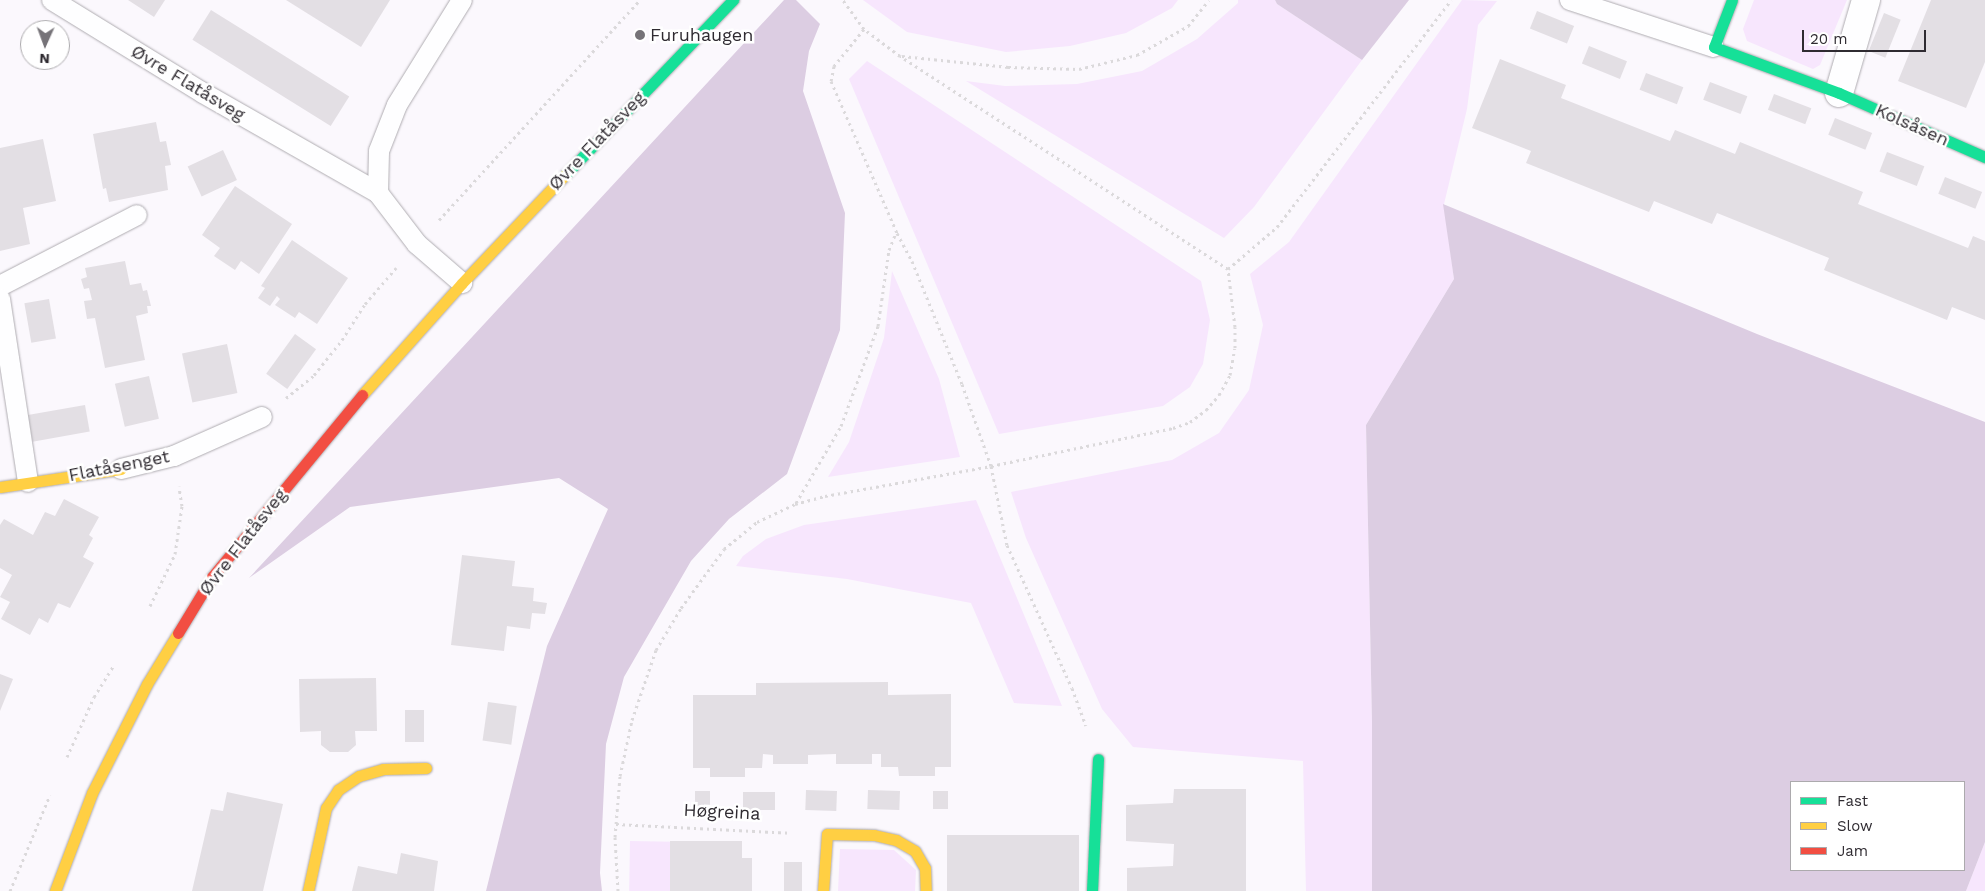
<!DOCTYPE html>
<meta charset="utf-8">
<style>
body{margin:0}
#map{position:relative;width:1985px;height:891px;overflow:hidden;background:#fbf8fd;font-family:"Work Sans",sans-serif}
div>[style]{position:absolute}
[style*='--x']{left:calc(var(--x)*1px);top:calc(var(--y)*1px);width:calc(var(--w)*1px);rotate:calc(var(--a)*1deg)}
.green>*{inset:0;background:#f7e6fd;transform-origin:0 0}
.forest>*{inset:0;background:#dccde2}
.building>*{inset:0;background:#e3dfe4;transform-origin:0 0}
.path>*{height:3px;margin-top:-1.5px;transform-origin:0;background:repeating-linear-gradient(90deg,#dbd9db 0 2.5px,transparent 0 6.5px)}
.roads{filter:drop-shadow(0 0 1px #afacb1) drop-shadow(0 0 1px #afacb1)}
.lane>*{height:20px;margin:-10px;padding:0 10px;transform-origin:10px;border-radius:10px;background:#fefeff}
.street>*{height:28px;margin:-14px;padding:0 14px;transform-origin:14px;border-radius:14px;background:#fefeff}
.fast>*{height:11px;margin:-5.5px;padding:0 5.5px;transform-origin:5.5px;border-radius:5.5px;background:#16e098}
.slow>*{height:11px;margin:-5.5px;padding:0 5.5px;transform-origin:5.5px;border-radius:5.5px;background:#ffcf43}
.jam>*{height:11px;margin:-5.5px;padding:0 5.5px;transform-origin:5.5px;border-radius:5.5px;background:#f24e42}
.dots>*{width:14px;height:14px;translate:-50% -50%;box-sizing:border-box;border:2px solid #fff;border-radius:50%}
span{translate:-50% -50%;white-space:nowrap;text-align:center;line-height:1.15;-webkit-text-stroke:5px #fff;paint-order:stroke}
.poi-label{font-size:18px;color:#2f2b31}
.left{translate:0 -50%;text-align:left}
.street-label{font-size:18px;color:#2f2b31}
.legend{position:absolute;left:1790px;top:781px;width:175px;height:90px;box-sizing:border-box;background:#fff;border:1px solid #acaaad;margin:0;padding:6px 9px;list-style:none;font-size:15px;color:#2f2b31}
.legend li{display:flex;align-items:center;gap:10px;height:25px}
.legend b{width:25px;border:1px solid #acaaad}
.north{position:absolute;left:20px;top:20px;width:50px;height:50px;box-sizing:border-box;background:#fff;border:1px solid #acaaad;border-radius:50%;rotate:182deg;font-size:14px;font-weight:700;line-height:20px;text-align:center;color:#2f2b31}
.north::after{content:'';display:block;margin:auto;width:18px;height:22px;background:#767378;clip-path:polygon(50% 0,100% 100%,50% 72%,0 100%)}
.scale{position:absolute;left:1802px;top:30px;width:124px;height:22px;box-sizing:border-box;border:2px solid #2f2b31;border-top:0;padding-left:6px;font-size:15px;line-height:18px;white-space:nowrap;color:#2f2b31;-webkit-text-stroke:4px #fff;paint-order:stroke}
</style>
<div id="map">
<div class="green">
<i style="clip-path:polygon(863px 0,1178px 0,1172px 8px,1126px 33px,1070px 46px,1006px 52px,907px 32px)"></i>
<i style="clip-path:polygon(1238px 0,1275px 0,1277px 4px,1362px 60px,1254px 207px,1224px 238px,966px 81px,1005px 86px,1077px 84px,1142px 71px,1197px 39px,1238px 3px)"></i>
<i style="clip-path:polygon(1462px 0,1497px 1px,1478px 25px,1467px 109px,1444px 204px,1454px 279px,1366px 425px,1372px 723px,1372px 891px,1306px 891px,1303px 761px,1133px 747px,1102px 709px,1026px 538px,1011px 492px,1172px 460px,1219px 433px,1249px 390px,1263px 325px,1250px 274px,1289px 242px)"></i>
<i style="clip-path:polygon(1754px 0,1847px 0,1820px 65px,1813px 69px,1747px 41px,1743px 29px)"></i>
<i style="clip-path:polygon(867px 61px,1201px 281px,1210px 320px,1203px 364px,1190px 387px,1163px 406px,999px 434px,849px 79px)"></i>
<i style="clip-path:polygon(892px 271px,939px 379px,960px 457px,828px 477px,849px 442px,884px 338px)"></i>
<i style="clip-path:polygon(976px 500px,1062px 706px,1014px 703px,971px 603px,847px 579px,736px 566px,743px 556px,766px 539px,804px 525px)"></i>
<i style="left:630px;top:841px;width:44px;height:50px;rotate:1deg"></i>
<i style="clip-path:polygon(1985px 842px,1985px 891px,1966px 891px)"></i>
<i style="clip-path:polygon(840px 849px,894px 850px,916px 870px,915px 891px,838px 891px)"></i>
</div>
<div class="forest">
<i style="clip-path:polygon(784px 0,796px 0,820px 24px,809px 51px,803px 91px,845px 213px,840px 330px,787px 474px,729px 519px,691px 561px,624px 677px,606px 744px,600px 873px,602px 891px,486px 891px,547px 646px,608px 509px,559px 478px,350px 507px,249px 578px)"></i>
<i style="clip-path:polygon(1275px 0,1409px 0,1362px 60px,1277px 4px)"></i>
<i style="clip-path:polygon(evenodd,1443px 204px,1757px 334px,1985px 422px,1985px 842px,1966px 891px,1372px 891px,1372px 723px,1366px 425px,1454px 279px,1443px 204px,1964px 782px,1964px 870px,1791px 870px,1791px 782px,1964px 782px)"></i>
</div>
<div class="building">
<i style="clip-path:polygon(128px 0,165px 0,154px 17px)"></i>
<i style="clip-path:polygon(286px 0,390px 0,361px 47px)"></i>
<i style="clip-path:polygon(1931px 0,1985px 0,1985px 62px,1966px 108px,1898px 81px)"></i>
<i style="left:211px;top:10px;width:163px;height:35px;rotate:32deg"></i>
<i style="left:1537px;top:11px;width:40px;height:19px;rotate:22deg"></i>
<i style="left:1884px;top:13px;width:18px;height:41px;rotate:22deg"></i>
<i style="left:1589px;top:46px;width:41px;height:19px;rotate:22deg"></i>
<i style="clip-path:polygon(1500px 59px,1566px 85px,1561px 98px,1670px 141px,1675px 130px,1735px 154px,1740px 142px,1863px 192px,1858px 204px,1968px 248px,1973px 236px,1985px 241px,1985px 320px,1952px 307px,1947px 320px,1824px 270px,1829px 258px,1717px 213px,1712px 224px,1654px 201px,1649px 212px,1526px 163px,1531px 151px,1472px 128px)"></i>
<i style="left:1646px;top:73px;width:40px;height:18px;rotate:21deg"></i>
<i style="left:1710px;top:82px;width:40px;height:19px;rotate:21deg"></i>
<i style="left:1774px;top:94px;width:40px;height:17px;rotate:21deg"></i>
<i style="left:1835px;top:118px;width:40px;height:18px;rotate:22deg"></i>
<i style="clip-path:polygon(156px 122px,160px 142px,166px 141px,171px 165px,165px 166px,168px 190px,109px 202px,106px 188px,103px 189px,93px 134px)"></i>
<i style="clip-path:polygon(43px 139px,56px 201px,23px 208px,30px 244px,0 251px,0 148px)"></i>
<i style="left:223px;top:150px;width:33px;height:39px;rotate:65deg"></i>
<i style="left:1887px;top:152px;width:40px;height:21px;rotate:21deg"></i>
<i style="left:1945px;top:177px;width:40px;height:18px;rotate:22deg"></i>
<i style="clip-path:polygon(235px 186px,292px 224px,259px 274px,241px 261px,235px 270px,214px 256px,220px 248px,202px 235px)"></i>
<i style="clip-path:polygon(292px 240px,348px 278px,317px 324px,299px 312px,295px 318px,275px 305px,280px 299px,277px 296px,270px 306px,258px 298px,265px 288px,261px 286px)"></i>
<i style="clip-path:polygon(125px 261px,130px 285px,141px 283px,143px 291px,147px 290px,151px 306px,147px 306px,148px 313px,136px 316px,145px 360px,105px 368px,95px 318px,87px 319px,84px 301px,92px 300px,89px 288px,84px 289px,81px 279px,87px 277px,85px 268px)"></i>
<i style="left:49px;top:299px;width:40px;height:25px;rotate:80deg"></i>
<i style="left:295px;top:334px;width:26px;height:49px;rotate:36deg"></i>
<i style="left:227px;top:344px;width:50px;height:46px;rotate:78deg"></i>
<i style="left:149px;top:376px;width:44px;height:35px;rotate:77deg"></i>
<i style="left:85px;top:405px;width:27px;height:58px;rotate:80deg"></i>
<i style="clip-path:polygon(64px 499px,99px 517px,89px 535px,93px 538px,83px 557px,94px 563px,70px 608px,58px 603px,48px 623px,39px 618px,30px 635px,1px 619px,10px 602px,0 597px,12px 575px,0 568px,0 525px,4px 519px,33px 535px,45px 512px,55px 516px)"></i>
<i style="clip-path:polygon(462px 555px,515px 561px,512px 586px,534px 588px,533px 601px,547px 603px,545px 614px,532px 613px,530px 629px,507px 626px,504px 651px,451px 645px)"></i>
<i style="clip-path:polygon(0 674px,13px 679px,0 711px)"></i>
<i style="clip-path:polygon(376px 678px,377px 731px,355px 731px,356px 745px,348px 752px,330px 752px,321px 745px,321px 731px,300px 732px,299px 679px)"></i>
<i style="clip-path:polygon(888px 682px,888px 695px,951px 694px,951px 767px,935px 767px,935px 776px,899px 776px,898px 767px,881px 767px,881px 754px,872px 754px,872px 764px,836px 764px,836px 754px,808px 755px,808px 764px,773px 764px,773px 755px,763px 754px,762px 768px,745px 768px,745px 777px,710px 777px,710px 768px,693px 768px,693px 695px,756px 695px,756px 683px)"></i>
<i style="left:488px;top:702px;width:29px;height:39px;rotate:8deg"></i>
<i style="left:405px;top:710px;width:19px;height:32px"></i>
<i style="clip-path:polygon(1174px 789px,1246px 789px,1246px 891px,1127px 891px,1127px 868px,1173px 866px,1174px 844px,1126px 841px,1126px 805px,1173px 803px)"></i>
<i style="left:806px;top:790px;width:31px;height:20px;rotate:2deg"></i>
<i style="left:868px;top:790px;width:32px;height:19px;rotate:2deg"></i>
<i style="left:695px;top:791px;width:15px;height:19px"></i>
<i style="left:933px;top:791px;width:15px;height:18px"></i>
<i style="clip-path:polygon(227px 792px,283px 804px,263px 891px,192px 891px,211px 809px,223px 811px)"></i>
<i style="left:743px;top:792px;width:32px;height:18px"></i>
<i style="left:947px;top:835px;width:132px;height:56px"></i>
<i style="clip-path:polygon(670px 841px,742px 841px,742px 858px,752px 858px,752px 891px,670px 891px)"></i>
<i style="clip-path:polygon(401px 853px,438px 861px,434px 891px,352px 891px,358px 866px,397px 874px)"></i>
<i style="left:784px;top:862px;width:18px;height:29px"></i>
</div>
<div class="path">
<i style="--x:864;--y:29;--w:48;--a:129"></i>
<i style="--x:834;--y:66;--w:15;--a:101"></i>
<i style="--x:831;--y:81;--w:166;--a:66.5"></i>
<i style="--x:897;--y:233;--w:32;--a:62"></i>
<i style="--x:912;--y:261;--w:133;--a:67.9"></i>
<i style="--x:962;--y:384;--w:87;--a:70.5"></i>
<i style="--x:991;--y:466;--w:81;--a:78.6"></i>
<i style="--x:1007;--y:545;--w:157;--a:65.6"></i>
<i style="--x:1072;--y:688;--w:40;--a:69.8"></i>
<i style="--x:902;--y:56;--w:107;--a:5.9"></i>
<i style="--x:1008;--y:67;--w:71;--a:1.6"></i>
<i style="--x:1079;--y:69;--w:60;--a:-13.6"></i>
<i style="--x:1137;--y:55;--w:59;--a:-29.6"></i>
<i style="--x:1188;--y:26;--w:33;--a:-51"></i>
<i style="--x:439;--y:220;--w:298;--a:-47.6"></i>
<i style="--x:1228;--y:269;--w:65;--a:-40.6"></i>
<i style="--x:1277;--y:227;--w:286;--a:-52.5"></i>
<i style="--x:286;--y:398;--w:36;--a:-39"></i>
<i style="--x:314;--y:375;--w:45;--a:-51.3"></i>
<i style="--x:342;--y:340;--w:43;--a:-57.4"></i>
<i style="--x:365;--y:304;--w:48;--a:-49.3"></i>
<i style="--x:796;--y:503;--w:89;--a:-59.7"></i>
<i style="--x:841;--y:426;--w:107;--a:-69.7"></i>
<i style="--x:878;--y:326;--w:77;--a:-81.8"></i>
<i style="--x:889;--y:250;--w:18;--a:-68"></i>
<i style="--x:150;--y:606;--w:58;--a:-64.3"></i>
<i style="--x:175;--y:554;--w:49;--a:-81.7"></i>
<i style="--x:182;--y:506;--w:20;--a:-99"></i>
<i style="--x:67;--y:757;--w:66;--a:-65.8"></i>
<i style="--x:94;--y:697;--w:38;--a:-58"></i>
<i style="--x:616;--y:824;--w:175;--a:2.9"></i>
<i style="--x:10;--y:891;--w:104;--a:-67.4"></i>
<i style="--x:618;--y:891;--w:54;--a:-93.2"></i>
<i style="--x:615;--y:837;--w:61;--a:-85.3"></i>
<i style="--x:620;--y:776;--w:57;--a:-77.9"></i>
<i style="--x:632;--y:720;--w:74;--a:-71.1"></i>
<i style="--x:656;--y:650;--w:49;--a:-59.2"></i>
<i style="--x:681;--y:608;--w:73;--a:-53.9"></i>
<i style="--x:724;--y:549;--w:43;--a:-39.3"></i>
<i style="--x:757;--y:522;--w:42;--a:-25.3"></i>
<i style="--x:795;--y:504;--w:31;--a:-15"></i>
<i style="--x:825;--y:496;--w:169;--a:-10.2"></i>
<i style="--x:991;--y:466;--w:186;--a:-11.8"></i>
<i style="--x:1173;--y:428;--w:18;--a:-19"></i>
<i style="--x:1190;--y:422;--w:20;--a:-37"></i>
<i style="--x:1206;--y:410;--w:20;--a:-49"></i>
<i style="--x:1219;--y:395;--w:23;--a:-61"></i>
<i style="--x:1230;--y:375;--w:27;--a:-80"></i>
<i style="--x:1235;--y:348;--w:21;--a:-90"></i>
<i style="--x:1235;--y:327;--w:58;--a:-96.9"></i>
<i style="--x:1228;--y:269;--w:391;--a:-147"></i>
<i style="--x:900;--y:56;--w:45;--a:-143.1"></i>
<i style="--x:864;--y:29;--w:36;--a:-126"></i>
</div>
<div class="roads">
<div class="lane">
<i style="--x:52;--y:0;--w:177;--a:31.6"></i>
<i style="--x:203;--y:93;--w:202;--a:29.7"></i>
<i style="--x:378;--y:193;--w:64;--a:52.6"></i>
<i style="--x:417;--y:244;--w:60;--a:40.9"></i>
<i style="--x:1570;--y:0;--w:151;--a:18.1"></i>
<i style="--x:378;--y:193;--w:42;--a:-88.6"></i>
<i style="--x:379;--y:151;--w:49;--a:-68.6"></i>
<i style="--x:397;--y:105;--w:123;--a:-58.2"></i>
<i style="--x:0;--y:286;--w:154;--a:-27.4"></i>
<i style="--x:0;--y:299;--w:185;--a:81.3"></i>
<i style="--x:121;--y:469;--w:55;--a:-13.8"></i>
<i style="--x:174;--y:456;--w:96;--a:-23.9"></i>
</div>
<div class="street">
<i style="--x:1839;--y:93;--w:97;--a:-73.8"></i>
</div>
<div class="fast">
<i style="--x:1732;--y:0;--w:50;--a:111"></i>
<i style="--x:1714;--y:47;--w:133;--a:20.2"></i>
<i style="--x:1839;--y:93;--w:159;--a:23.7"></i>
<i style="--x:565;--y:175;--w:243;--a:-46.2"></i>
<i style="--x:1092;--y:891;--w:132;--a:-87.4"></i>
</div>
<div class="slow">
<i style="--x:362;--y:395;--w:150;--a:-48.2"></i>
<i style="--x:462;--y:283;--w:149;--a:-46.4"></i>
<i style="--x:0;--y:487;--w:122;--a:-8.5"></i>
<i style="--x:55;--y:891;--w:105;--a:-69.3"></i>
<i style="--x:92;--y:793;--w:122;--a:-63.2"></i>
<i style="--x:147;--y:684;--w:60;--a:-58.7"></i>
<i style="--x:308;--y:891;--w:85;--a:-77.8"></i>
<i style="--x:326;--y:808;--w:22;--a:-56"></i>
<i style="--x:338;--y:790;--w:25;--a:-34"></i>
<i style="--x:359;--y:776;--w:25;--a:-16"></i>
<i style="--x:383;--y:769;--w:43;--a:-1.3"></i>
<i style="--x:823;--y:891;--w:57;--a:-86"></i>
<i style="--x:827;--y:834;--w:47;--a:1.2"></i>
<i style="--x:874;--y:835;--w:23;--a:13"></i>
<i style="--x:896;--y:840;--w:22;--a:30"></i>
<i style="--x:915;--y:851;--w:20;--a:60"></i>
<i style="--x:925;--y:868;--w:23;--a:88"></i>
</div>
<div class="jam">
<i style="--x:178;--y:633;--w:66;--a:-58.7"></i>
<i style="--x:212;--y:577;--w:236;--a:-50.5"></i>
</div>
</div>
<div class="dots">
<i style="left:640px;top:35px;background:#767378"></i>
</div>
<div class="poi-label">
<span class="left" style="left:650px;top:35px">Furuhaugen</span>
</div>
<div class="street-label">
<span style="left:188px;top:83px;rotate:31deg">Øvre Flatåsveg</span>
<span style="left:1912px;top:125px;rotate:24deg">Kolsåsen</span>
<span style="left:597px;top:141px;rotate:-46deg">Øvre Flatåsveg</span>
<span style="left:119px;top:466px;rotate:-11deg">Flatåsenget</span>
<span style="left:243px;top:542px;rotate:-52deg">Øvre Flatåsveg</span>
<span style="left:722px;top:812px;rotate:3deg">Høgreina</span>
</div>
<ul class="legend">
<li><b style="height:6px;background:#16e098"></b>Fast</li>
<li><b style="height:6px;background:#ffcf43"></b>Slow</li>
<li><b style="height:6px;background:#f24e42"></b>Jam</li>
</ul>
<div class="north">N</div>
<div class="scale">20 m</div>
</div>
